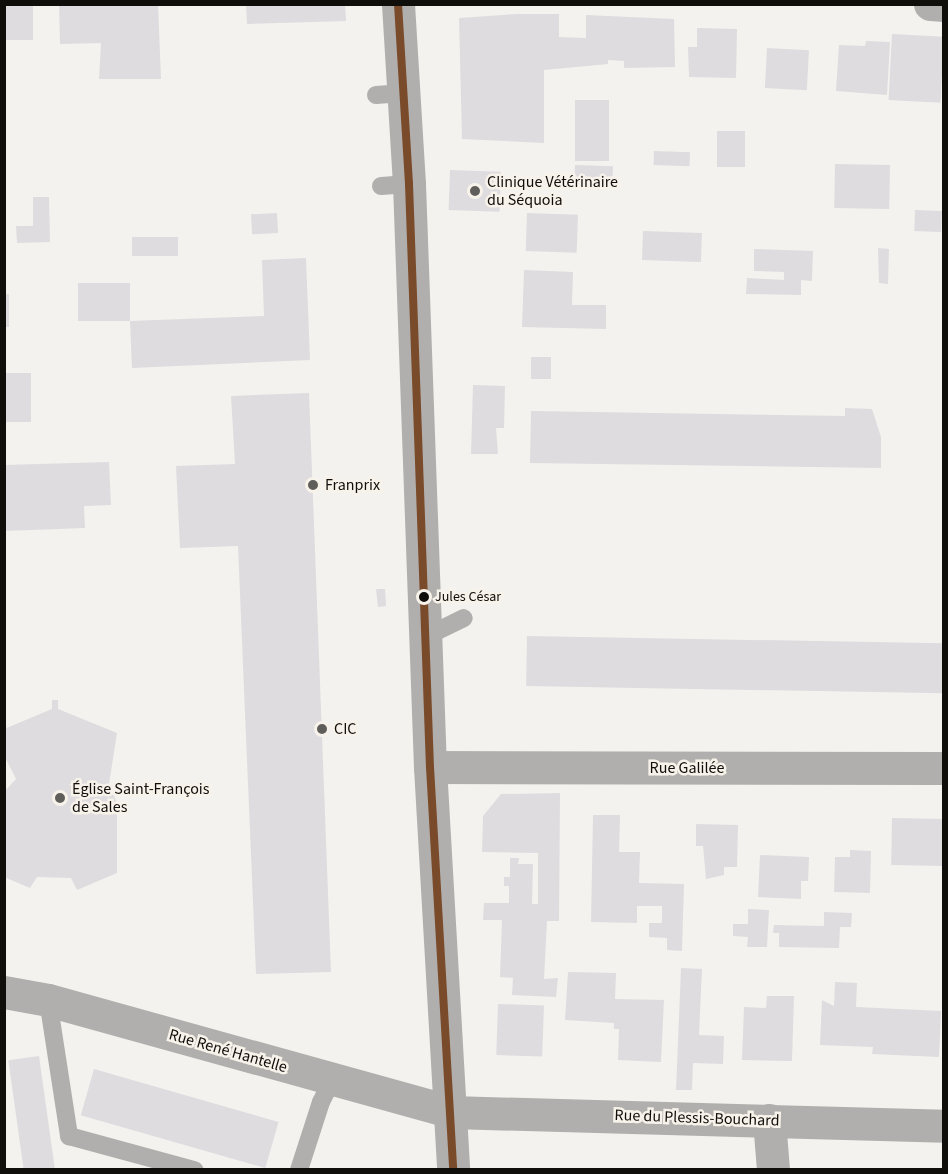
<!DOCTYPE html>
<meta charset="utf-8">
<style>
body{margin:0}
#map{position:relative;width:948px;height:1174px;overflow:hidden;background:#f4f2ee;font-family:"Source Sans 3",sans-serif}
div>[style]{position:absolute}
[style*='--x']{left:calc(var(--x)*1px);top:calc(var(--y)*1px);width:calc(var(--w)*1px);rotate:calc(var(--a)*1deg)}
.building>*{inset:0;background:#dedcdf;transform-origin:0 0}
.service>*{height:18px;margin:-9px;padding:0 9px;transform-origin:9px;border-radius:9px;background:#b1afad}
.minor>*{height:33px;margin:-16.5px;padding:0 16.5px;transform-origin:16.5px;border-radius:16.5px;background:#b1afad}
.tertiary>*{height:33px;margin:-16.5px;padding:0 16.5px;transform-origin:16.5px;border-radius:16.5px;background:#b1afad}
.bus-1>*{height:8px;margin:-4px;padding:0 4px;transform-origin:4px;border-radius:4px;background:#7a4b2a}
.dots>*{width:16px;height:16px;translate:-50% -50%;box-sizing:border-box;border:3px solid #f8f3ea;border-radius:50%}
span{translate:-50% -50%;white-space:nowrap;text-align:center;line-height:1.15;-webkit-text-stroke:5px #f8f3ea;paint-order:stroke}
.bus-label{font-size:14px;color:#100e0b}
.left{translate:0 -50%;text-align:left}
.poi-label{font-size:16px;color:#100e0b}
.street-label{font-size:16px;color:#100e0b}
.frame{position:absolute;inset:0;border:6px solid #100e0b;pointer-events:none}
</style>
<div id="map">
<div class="building">
<i style="left:4px;top:4px;width:29px;height:36px"></i>
<i style="clip-path:polygon(59px 4px,158px 4px,161px 79px,99px 79px,101px 43px,60px 44px)"></i>
<i style="clip-path:polygon(246px 4px,345px 4px,346px 21px,247px 24px)"></i>
<i style="clip-path:polygon(517px 14px,559px 14px,559px 37px,586px 38px,586px 15px,674px 19px,675px 67px,624px 68px,624px 61px,608px 60px,608px 64px,544px 70px,544px 143px,462px 139px,459px 18px)"></i>
<i style="clip-path:polygon(697px 28px,737px 29px,736px 78px,689px 77px,688px 47px,697px 47px)"></i>
<i style="left:892px;top:34px;width:52px;height:66px;rotate:3deg"></i>
<i style="clip-path:polygon(866px 41px,890px 42px,887px 95px,836px 91px,839px 45px,865px 46px)"></i>
<i style="left:767px;top:48px;width:42px;height:40px;rotate:3deg"></i>
<i style="left:575px;top:100px;width:34px;height:61px"></i>
<i style="left:717px;top:131px;width:28px;height:36px"></i>
<i style="left:654px;top:151px;width:36px;height:14px;rotate:2deg"></i>
<i style="left:835px;top:164px;width:55px;height:44px;rotate:1deg"></i>
<i style="left:575px;top:165px;width:38px;height:14px;rotate:2deg"></i>
<i style="left:450px;top:170px;width:51px;height:40px;rotate:2deg"></i>
<i style="clip-path:polygon(33px 197px,49px 197px,50px 242px,17px 243px,16px 226px,33px 226px)"></i>
<i style="left:915px;top:210px;width:27px;height:21px;rotate:2deg"></i>
<i style="left:277px;top:213px;width:20px;height:26px;rotate:87deg"></i>
<i style="left:527px;top:213px;width:51px;height:38px;rotate:2deg"></i>
<i style="left:643px;top:231px;width:59px;height:29px;rotate:2deg"></i>
<i style="left:178px;top:237px;width:19px;height:46px;rotate:90deg"></i>
<i style="clip-path:polygon(878px 248px,889px 249px,888px 284px,879px 283px)"></i>
<i style="clip-path:polygon(754px 249px,813px 251px,812px 281px,801px 280px,801px 295px,746px 294px,747px 278px,784px 280px,784px 272px,754px 271px)"></i>
<i style="clip-path:polygon(306px 258px,310px 360px,132px 368px,130px 321px,264px 316px,262px 260px)"></i>
<i style="clip-path:polygon(524px 270px,573px 272px,572px 305px,606px 305px,606px 329px,522px 327px)"></i>
<i style="left:130px;top:283px;width:38px;height:52px;rotate:90deg"></i>
<i style="left:4px;top:294px;width:5px;height:33px"></i>
<i style="left:531px;top:357px;width:20px;height:22px"></i>
<i style="left:4px;top:373px;width:27px;height:49px"></i>
<i style="clip-path:polygon(473px 385px,505px 386px,504px 428px,496px 428px,498px 454px,471px 454px)"></i>
<i style="clip-path:polygon(309px 393px,331px 972px,256px 974px,238px 546px,180px 548px,176px 466px,235px 464px,231px 396px)"></i>
<i style="clip-path:polygon(845px 408px,872px 409px,881px 437px,881px 468px,530px 463px,531px 411px,845px 416px)"></i>
<i style="clip-path:polygon(109px 462px,111px 505px,84px 506px,85px 528px,4px 531px,4px 465px)"></i>
<i style="clip-path:polygon(376px 589px,385px 589px,386px 606px,378px 607px)"></i>
<i style="left:527px;top:636px;width:417px;height:50px;rotate:1deg"></i>
<i style="clip-path:polygon(52px 700px,58px 700px,58px 709px,117px 733px,109px 784px,117px 803px,117px 873px,77px 890px,71px 878px,37px 877px,30px 888px,4px 877px,4px 792px,16px 779px,4px 755px,4px 729px,52px 709px)"></i>
<i style="clip-path:polygon(560px 793px,559px 921px,547px 921px,544px 979px,558px 978px,556px 997px,512px 995px,513px 978px,500px 977px,502px 920px,483px 920px,484px 903px,509px 903px,509px 886px,504px 886px,504px 877px,510px 877px,510px 858px,519px 858px,518px 864px,533px 864px,532px 904px,538px 904px,538px 853px,482px 852px,483px 816px,501px 794px)"></i>
<i style="clip-path:polygon(593px 815px,620px 815px,619px 852px,640px 852px,639px 883px,684px 884px,682px 951px,667px 950px,667px 938px,649px 937px,649px 923px,662px 923px,662px 906px,637px 906px,637px 923px,591px 922px)"></i>
<i style="left:892px;top:818px;width:52px;height:47px;rotate:1deg"></i>
<i style="clip-path:polygon(696px 824px,738px 825px,737px 867px,724px 867px,724px 875px,706px 879px,703px 846px,696px 846px)"></i>
<i style="clip-path:polygon(850px 850px,871px 851px,870px 893px,834px 892px,835px 857px,850px 857px)"></i>
<i style="clip-path:polygon(760px 855px,809px 857px,808px 881px,801px 881px,801px 899px,758px 897px)"></i>
<i style="clip-path:polygon(748px 909px,769px 910px,767px 947px,747px 947px,748px 937px,733px 936px,733px 924px,748px 924px)"></i>
<i style="clip-path:polygon(824px 912px,852px 913px,851px 927px,840px 927px,839px 948px,779px 947px,779px 933px,773px 933px,774px 925px,824px 926px)"></i>
<i style="clip-path:polygon(681px 968px,702px 969px,699px 1035px,724px 1036px,723px 1064px,693px 1063px,692px 1090px,676px 1090px)"></i>
<i style="clip-path:polygon(568px 972px,616px 973px,615px 999px,664px 1000px,661px 1062px,618px 1060px,619px 1029px,614px 1029px,614px 1023px,565px 1020px)"></i>
<i style="clip-path:polygon(835px 982px,857px 983px,856px 1007px,941px 1011px,939px 1057px,872px 1054px,873px 1047px,820px 1045px,822px 1000px,834px 1006px)"></i>
<i style="clip-path:polygon(767px 996px,794px 996px,792px 1061px,742px 1060px,744px 1007px,766px 1008px)"></i>
<i style="left:498px;top:1004px;width:46px;height:51px;rotate:2deg"></i>
<i style="left:39px;top:1056px;width:115px;height:31px;rotate:82deg"></i>
<i style="left:94px;top:1069px;width:192px;height:48px;rotate:16deg"></i>
</div>
<div class="service">
<i style="--x:376;--y:95;--w:28;--a:-4"></i>
<i style="--x:381;--y:186;--w:28;--a:-4"></i>
<i style="--x:425;--y:637;--w:43;--a:-26"></i>
<i style="--x:48;--y:1000;--w:138;--a:81.2"></i>
<i style="--x:69;--y:1136;--w:130;--a:15.2"></i>
<i style="--x:299;--y:1170;--w:71;--a:-72.1"></i>
<i style="--x:321;--y:1102;--w:25;--a:-63"></i>
</div>
<div class="minor">
<i style="--x:930;--y:4;--w:14;--a:4"></i>
<i style="--x:430;--y:767;--w:514;--a:0.11"></i>
<i style="--x:4;--y:992;--w:45;--a:10.3"></i>
<i style="--x:48;--y:1000;--w:418;--a:15.5"></i>
<i style="--x:769;--y:1120;--w:50;--a:85.4"></i>
</div>
<div class="tertiary">
<i style="--x:398;--y:4;--w:180;--a:86.5"></i>
<i style="--x:409;--y:184;--w:583;--a:87.94"></i>
<i style="--x:430;--y:767;--w:404;--a:86.7"></i>
<i style="--x:451;--y:1112;--w:493;--a:1.6"></i>
</div>
<div class="bus-1">
<i style="--x:398;--y:4;--w:180;--a:86.5"></i>
<i style="--x:409;--y:184;--w:583;--a:87.94"></i>
<i style="--x:430;--y:767;--w:404;--a:86.7"></i>
</div>
<div class="dots">
<i style="left:475px;top:191px;background:#605e5a"></i>
<i style="left:313px;top:485px;background:#605e5a"></i>
<i style="left:424px;top:597px;background:#100e0b"></i>
<i style="left:322px;top:729px;background:#605e5a"></i>
<i style="left:60px;top:798px;background:#605e5a"></i>
</div>
<div class="bus-label">
<span class="left" style="left:435px;top:597px">Jules César</span>
</div>
<div class="poi-label">
<span class="left" style="left:487px;top:191px">Clinique Vétérinaire<br>du Séquoia</span>
<span class="left" style="left:325px;top:485px">Franprix</span>
<span class="left" style="left:334px;top:729px">CIC</span>
<span class="left" style="left:72px;top:798px">Église Saint-François<br>de Sales</span>
</div>
<div class="street-label">
<span style="left:687px;top:768px">Rue Galilée</span>
<span style="left:228px;top:1051px;rotate:16deg">Rue René Hantelle</span>
<span style="left:697px;top:1118px;rotate:2deg">Rue du Plessis-Bouchard</span>
</div>
<div class="frame"></div>
</div>
